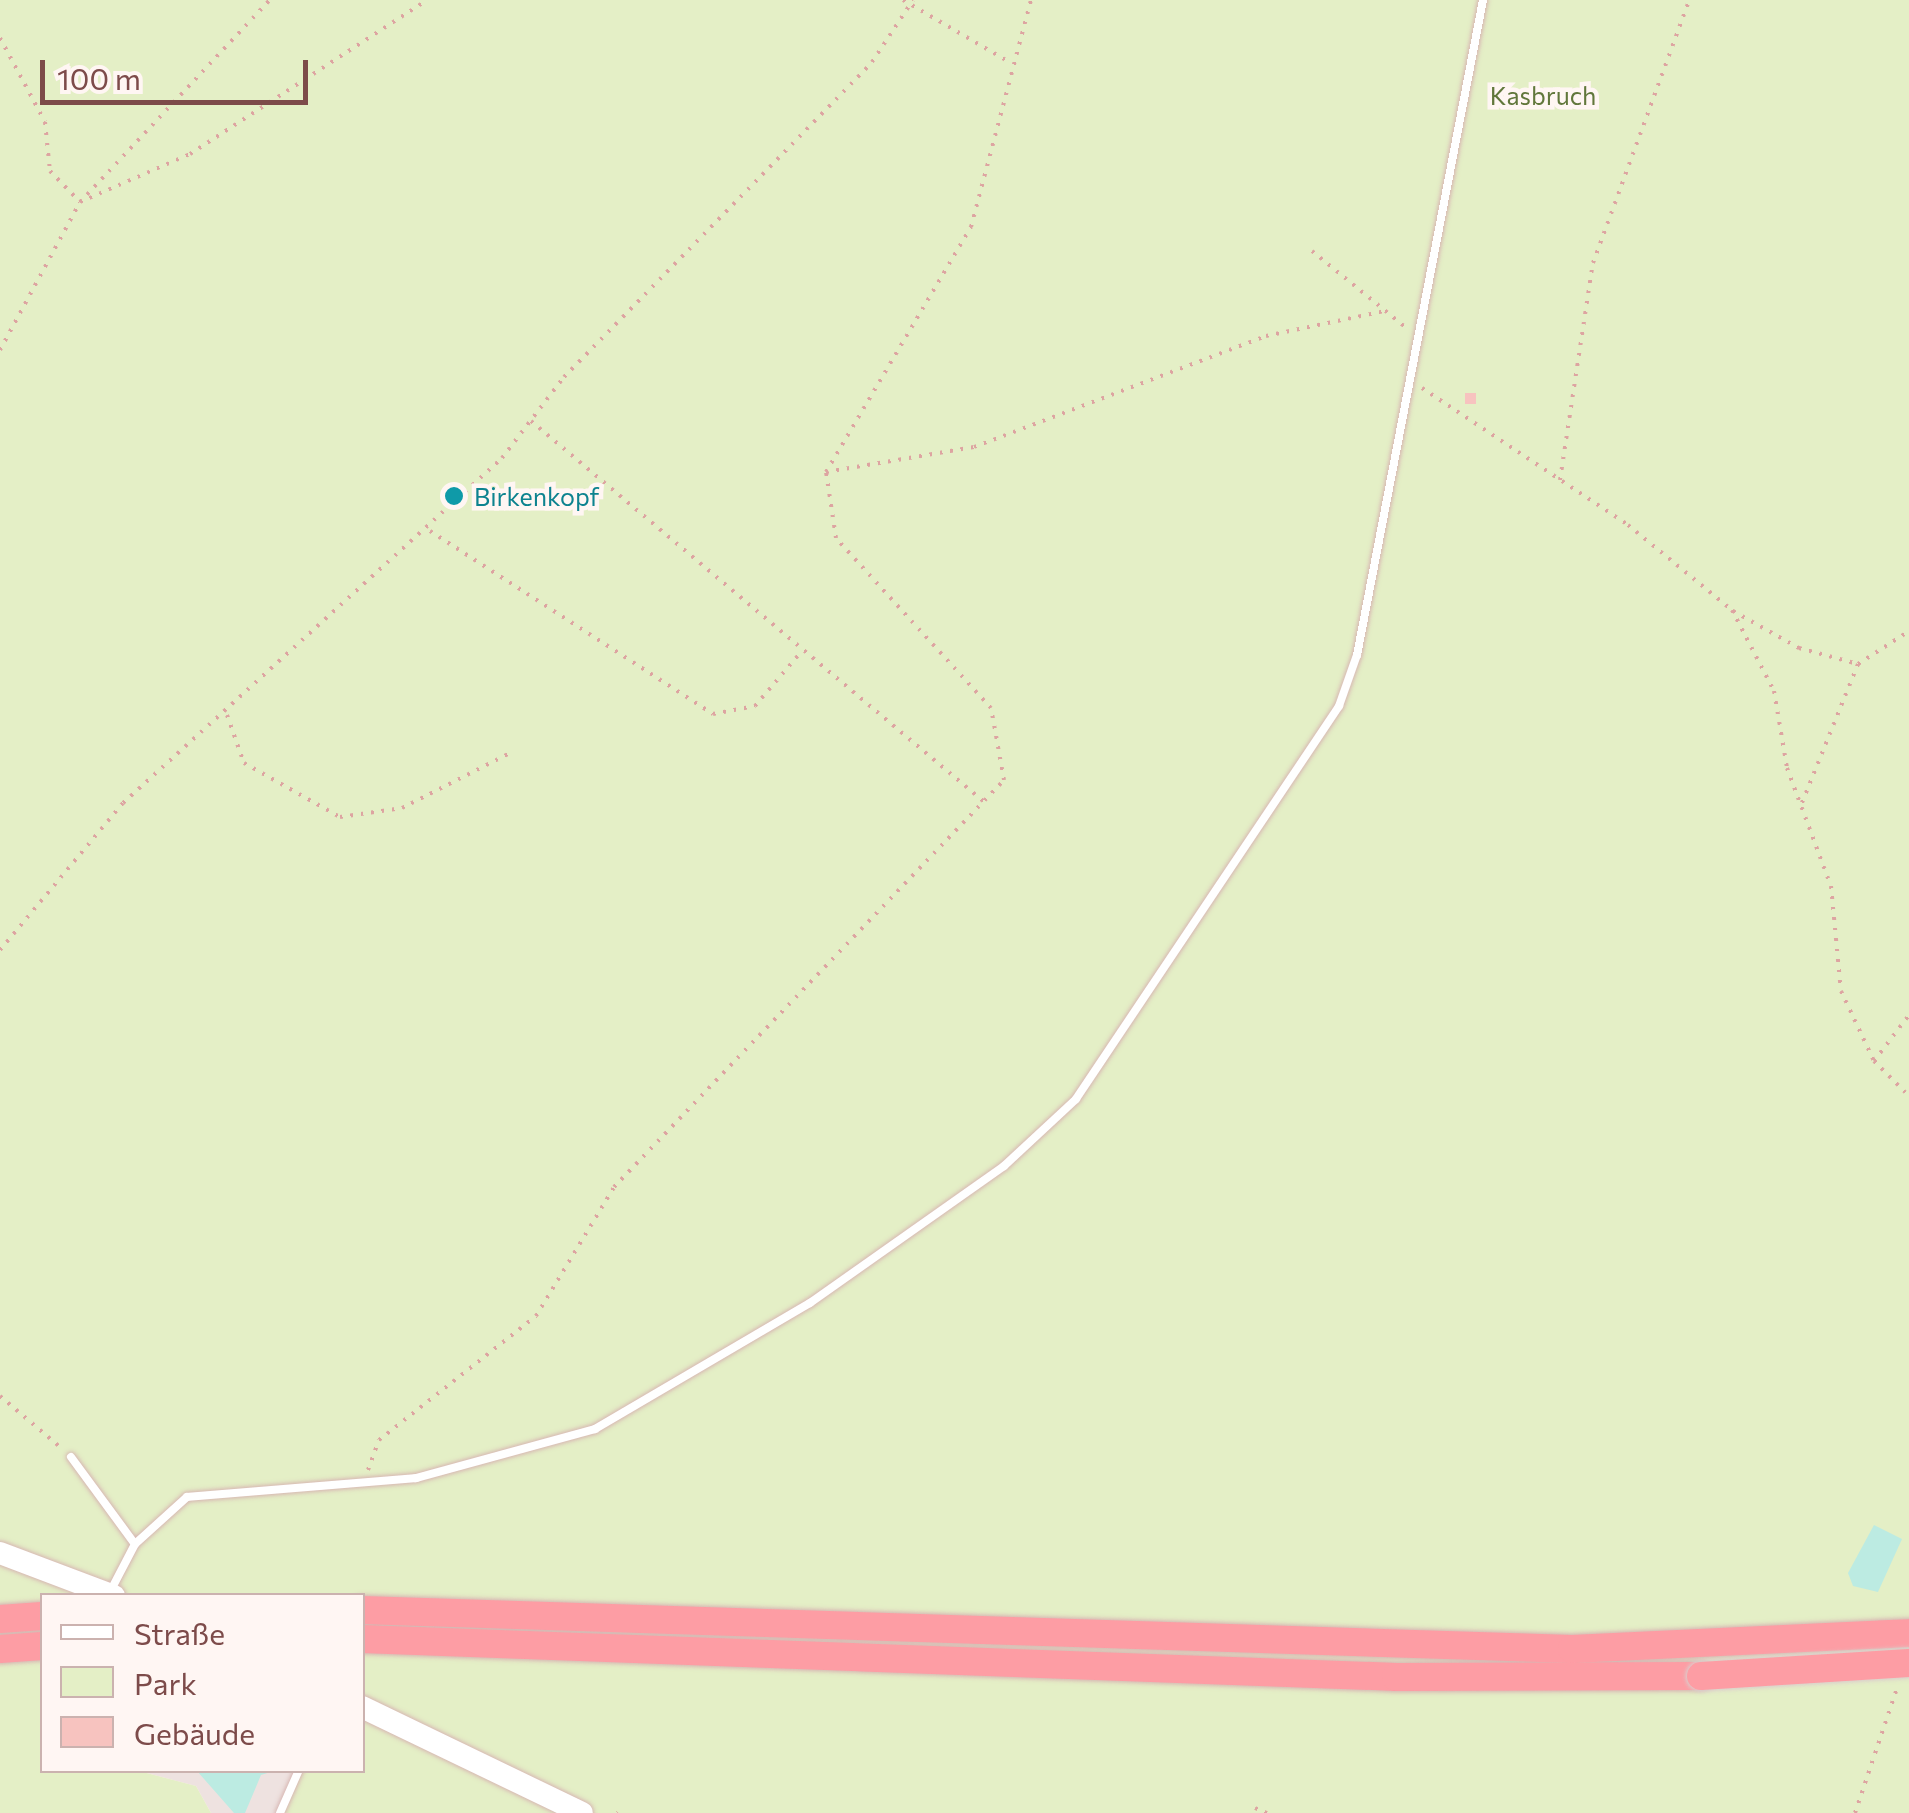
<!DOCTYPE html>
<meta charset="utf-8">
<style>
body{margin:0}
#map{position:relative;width:1909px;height:1813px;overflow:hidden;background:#fef0eb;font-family:Commissioner,sans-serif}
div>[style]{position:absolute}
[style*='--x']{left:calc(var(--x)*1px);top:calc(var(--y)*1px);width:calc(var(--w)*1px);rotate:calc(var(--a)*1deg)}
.industrial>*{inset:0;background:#eee2e0}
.green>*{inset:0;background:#e4efc6}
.water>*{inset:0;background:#bcebe2}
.building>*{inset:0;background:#f7c3bf;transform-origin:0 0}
.path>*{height:4px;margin-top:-2px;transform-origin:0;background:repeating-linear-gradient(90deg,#dda4a1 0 2.5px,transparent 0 10.5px)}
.roads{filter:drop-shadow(0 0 2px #d7b7b3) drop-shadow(0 0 2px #d7b7b3)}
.service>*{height:8px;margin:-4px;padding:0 4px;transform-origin:4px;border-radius:4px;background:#fff}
.secondary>*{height:22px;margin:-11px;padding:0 11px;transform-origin:11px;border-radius:11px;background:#fff}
.motorway>*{height:28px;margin:-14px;padding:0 14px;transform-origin:14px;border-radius:14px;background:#fd9da4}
.bridges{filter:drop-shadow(0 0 2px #dbcdcc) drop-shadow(0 0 2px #dbcdcc)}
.motorway-bridge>*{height:28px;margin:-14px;padding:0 14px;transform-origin:14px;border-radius:14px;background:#fd9da4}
.dots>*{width:28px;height:28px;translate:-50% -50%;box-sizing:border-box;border:5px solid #fff6f3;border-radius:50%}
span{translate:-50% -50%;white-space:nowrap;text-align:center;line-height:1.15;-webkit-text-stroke:9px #fff6f3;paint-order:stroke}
.park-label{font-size:25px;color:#61773b}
.culture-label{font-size:25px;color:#0d838f}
.left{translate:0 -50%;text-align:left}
.legend{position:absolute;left:40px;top:1593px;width:325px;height:180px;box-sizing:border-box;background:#fff6f3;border:2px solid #cbb2af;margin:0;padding:12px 18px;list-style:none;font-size:30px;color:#7d4b4a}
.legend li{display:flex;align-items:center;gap:20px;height:50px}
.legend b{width:50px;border:2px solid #cbb2af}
.scale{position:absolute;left:40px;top:60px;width:268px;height:45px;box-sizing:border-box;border:5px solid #7d4b4a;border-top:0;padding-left:12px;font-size:30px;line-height:35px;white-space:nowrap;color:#7d4b4a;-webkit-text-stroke:8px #fff6f3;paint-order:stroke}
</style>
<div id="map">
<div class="industrial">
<i style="clip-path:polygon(139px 1771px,301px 1771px,279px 1813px,211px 1813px,196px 1786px)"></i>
</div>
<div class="green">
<i style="clip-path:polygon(0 0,1909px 0,1909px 1813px,279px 1813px,301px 1771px,362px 1770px,362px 1596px,42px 1596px,42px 1770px,139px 1771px,196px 1786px,211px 1813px,0 1813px)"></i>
</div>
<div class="water">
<i style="clip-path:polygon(1874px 1525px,1902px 1539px,1878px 1592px,1853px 1586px,1848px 1573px)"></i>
<i style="clip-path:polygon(197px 1771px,274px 1771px,261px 1775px,245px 1813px,234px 1813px)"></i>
</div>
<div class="building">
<i style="left:1465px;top:393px;width:11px;height:11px"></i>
</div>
<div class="path">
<i style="--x:903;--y:0;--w:125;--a:30.3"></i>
<i style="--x:0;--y:38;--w:95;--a:61.8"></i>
<i style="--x:45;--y:122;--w:49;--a:84.2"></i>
<i style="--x:50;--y:171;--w:43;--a:45.9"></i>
<i style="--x:80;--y:202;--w:120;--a:-23.6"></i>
<i style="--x:190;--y:154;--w:283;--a:-33"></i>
<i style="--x:1312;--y:251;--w:125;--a:39.2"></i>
<i style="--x:0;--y:350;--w:168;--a:-61.6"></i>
<i style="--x:80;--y:202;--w:277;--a:-46.8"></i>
<i style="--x:1422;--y:388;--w:247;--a:33.6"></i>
<i style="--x:1628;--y:525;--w:134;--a:39.3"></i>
<i style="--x:1732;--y:610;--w:91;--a:62.6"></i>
<i style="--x:1774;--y:691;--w:78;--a:80.4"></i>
<i style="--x:1787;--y:768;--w:126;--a:69.6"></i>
<i style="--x:1831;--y:886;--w:105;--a:84.6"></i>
<i style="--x:1841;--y:991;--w:77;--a:64.8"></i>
<i style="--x:1874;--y:1061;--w:49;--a:45"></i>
<i style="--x:531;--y:421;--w:591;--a:40.05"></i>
<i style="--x:826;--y:472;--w:150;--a:-9.6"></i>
<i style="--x:974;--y:447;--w:312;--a:-20.8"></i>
<i style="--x:1266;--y:336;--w:122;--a:-11.9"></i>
<i style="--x:1560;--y:480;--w:219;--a:-81.4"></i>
<i style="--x:1593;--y:263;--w:280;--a:-69.9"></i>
<i style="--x:430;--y:531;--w:337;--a:32.9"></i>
<i style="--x:713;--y:714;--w:43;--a:-10.8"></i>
<i style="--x:755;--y:706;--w:71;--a:-49.6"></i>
<i style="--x:1733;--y:611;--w:76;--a:29.3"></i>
<i style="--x:1799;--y:648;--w:61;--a:15.2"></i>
<i style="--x:1858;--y:664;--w:152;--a:112"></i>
<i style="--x:1858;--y:664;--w:61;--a:-32.9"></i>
<i style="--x:227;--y:715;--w:51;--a:70.5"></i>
<i style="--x:244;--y:763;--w:110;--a:29.4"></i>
<i style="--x:340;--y:817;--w:63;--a:-8.3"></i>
<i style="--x:402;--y:808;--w:123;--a:-27"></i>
<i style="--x:0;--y:950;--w:192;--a:-50.1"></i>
<i style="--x:123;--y:803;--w:513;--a:-42.31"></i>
<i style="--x:502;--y:458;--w:102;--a:-52.6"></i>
<i style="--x:564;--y:377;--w:441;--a:-45.6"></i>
<i style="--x:872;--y:62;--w:74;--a:-56.5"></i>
<i style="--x:1874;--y:1061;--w:58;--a:-52.7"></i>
<i style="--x:0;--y:1396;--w:80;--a:40.4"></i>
<i style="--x:368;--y:1470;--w:32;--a:-70"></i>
<i style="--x:379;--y:1440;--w:200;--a:-38.3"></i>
<i style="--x:536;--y:1316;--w:151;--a:-58.8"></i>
<i style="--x:614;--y:1187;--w:564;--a:-46.22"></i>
<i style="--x:1004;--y:780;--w:73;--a:-100.2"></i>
<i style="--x:991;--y:708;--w:230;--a:-132.4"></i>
<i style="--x:836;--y:538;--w:67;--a:-98.6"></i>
<i style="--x:826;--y:472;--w:285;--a:-59.4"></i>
<i style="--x:971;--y:227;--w:235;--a:-75.2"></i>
<i style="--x:1255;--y:1808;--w:13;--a:23"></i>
<i style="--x:617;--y:1813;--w:1;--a:-45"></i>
<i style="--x:1855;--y:1813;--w:135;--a:-71.4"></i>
</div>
<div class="roads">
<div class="service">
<i style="--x:71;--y:1457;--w:108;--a:53.7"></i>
<i style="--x:111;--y:1590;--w:52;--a:-62.4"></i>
<i style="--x:135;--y:1544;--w:70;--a:-42.1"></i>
<i style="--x:187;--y:1497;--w:230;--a:-4.7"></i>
<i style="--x:416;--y:1478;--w:186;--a:-15.3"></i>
<i style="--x:595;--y:1429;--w:249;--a:-30.4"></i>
<i style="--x:810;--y:1303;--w:237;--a:-35.2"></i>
<i style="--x:1004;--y:1166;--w:98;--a:-42.9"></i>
<i style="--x:1076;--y:1099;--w:473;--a:-56.2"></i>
<i style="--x:1339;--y:706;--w:54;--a:-70.6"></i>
<i style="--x:1357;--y:655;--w:667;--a:-79.11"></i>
<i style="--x:280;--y:1813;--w:47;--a:-66.2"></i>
</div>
<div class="secondary">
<i style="--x:0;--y:1553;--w:122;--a:20.7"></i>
<i style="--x:362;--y:1707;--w:244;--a:25.7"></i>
</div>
<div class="motorway">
<i style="--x:362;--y:1610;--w:1211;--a:1.85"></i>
<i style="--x:1572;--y:1649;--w:337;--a:-2.7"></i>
<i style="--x:0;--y:1619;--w:42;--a:-4.1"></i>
<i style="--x:362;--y:1639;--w:1035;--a:2.1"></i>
<i style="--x:1396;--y:1677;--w:305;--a:-0.2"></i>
<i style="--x:0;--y:1649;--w:42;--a:-4.1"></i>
</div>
</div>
<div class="bridges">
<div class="motorway-bridge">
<i style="--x:1701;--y:1676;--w:208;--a:-3.6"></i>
</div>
</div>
<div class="dots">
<i style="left:454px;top:496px;background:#0f9aa8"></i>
</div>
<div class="park-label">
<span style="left:1543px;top:95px">Kasbruch</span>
</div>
<div class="culture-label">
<span class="left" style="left:474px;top:496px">Birkenkopf</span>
</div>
<ul class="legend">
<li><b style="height:12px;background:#fff"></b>Straße</li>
<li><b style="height:28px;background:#e4efc6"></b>Park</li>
<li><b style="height:28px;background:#f7c3bf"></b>Gebäude</li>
</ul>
<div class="scale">100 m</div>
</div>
